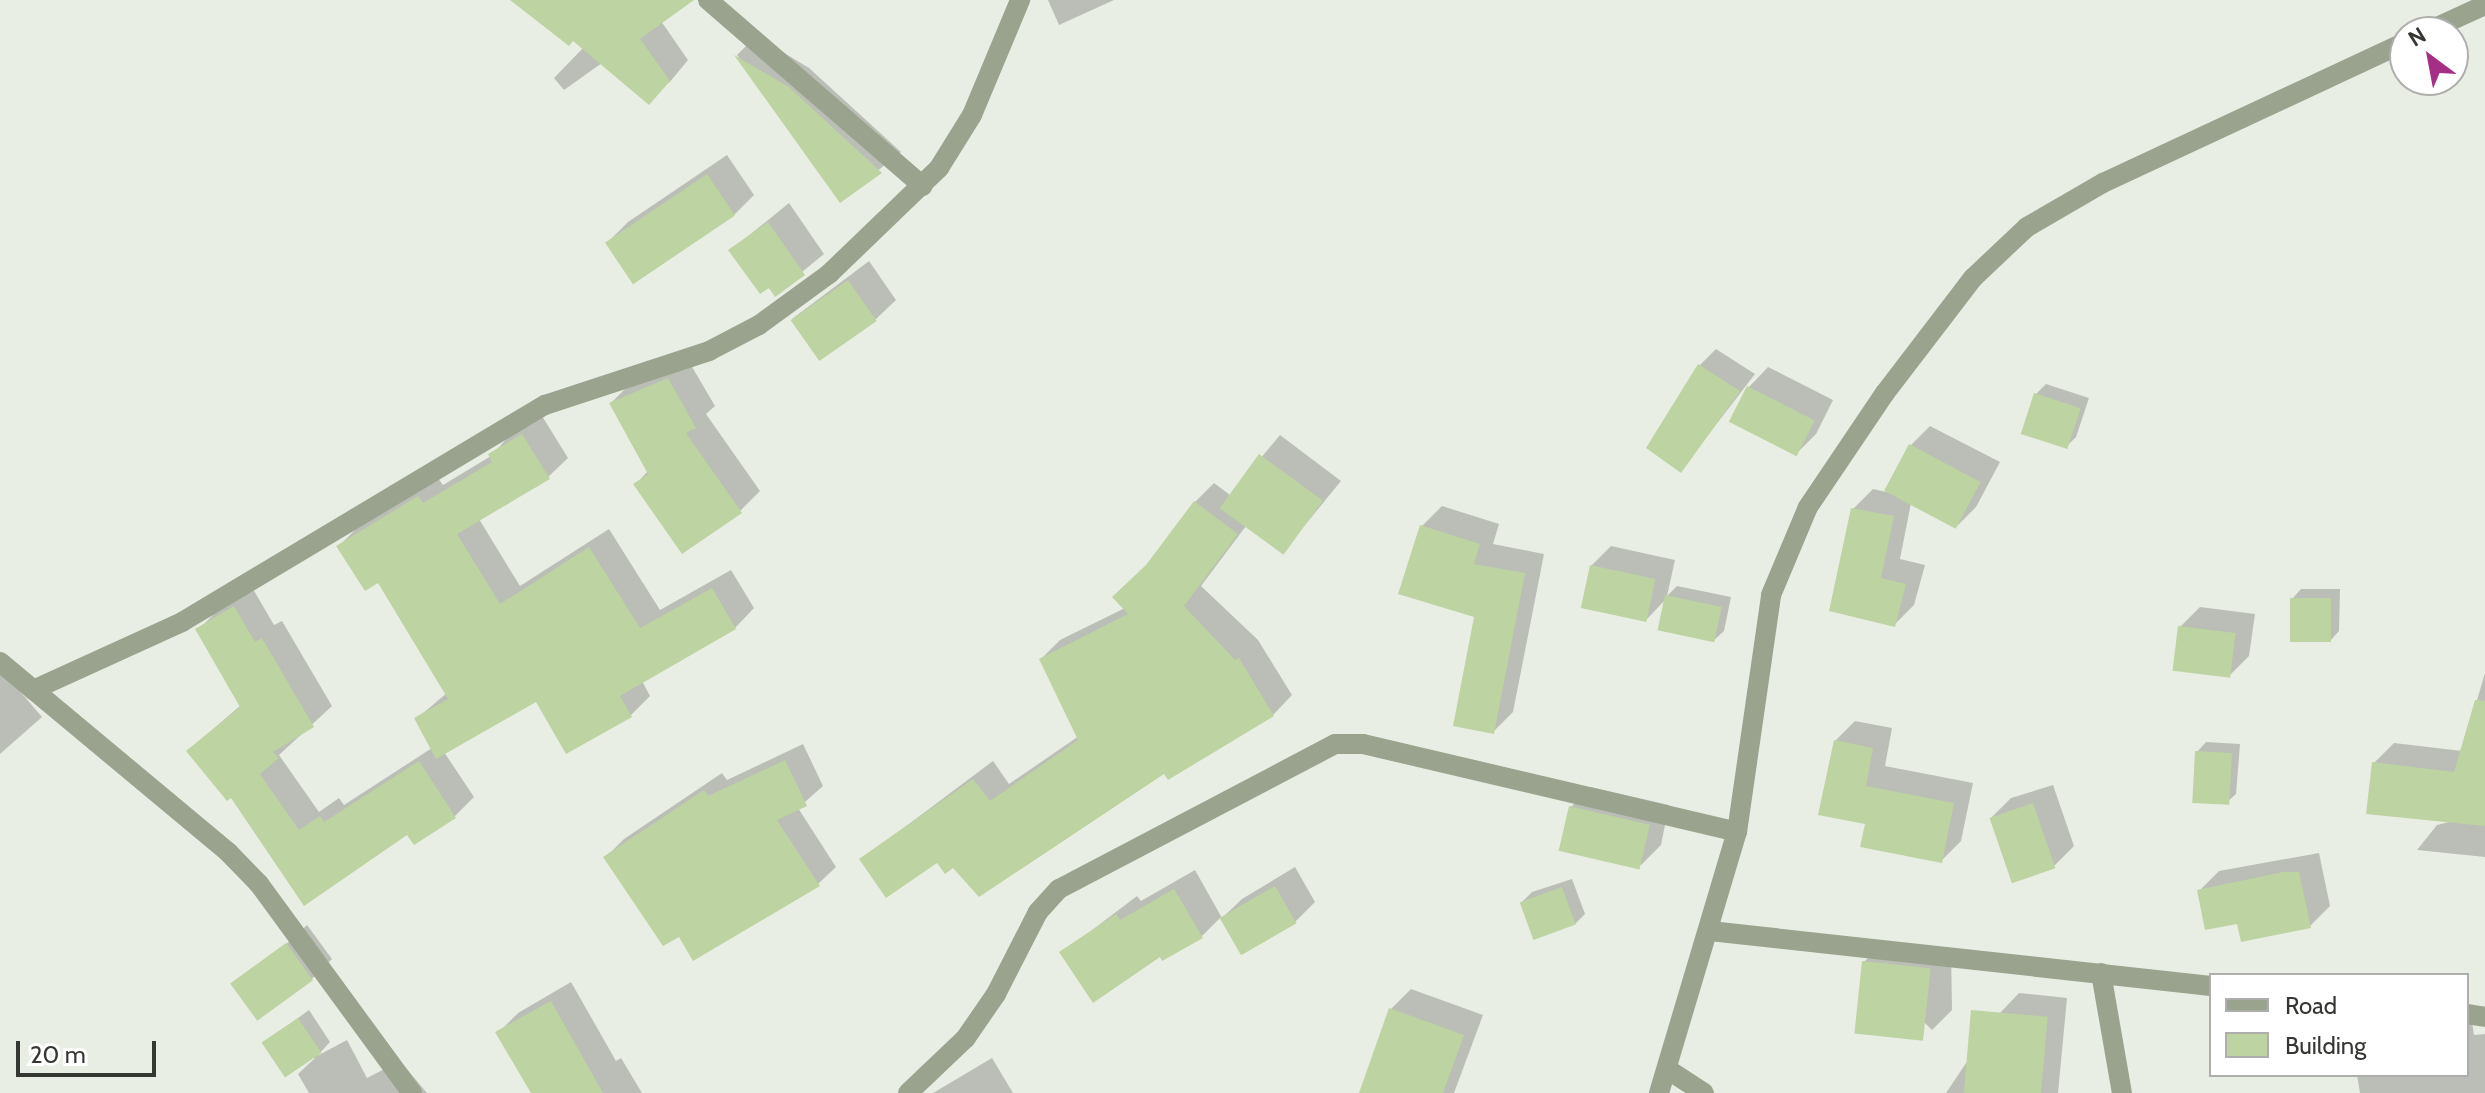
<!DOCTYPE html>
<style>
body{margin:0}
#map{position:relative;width:2485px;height:1093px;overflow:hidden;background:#e9eee4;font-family:Cabin,sans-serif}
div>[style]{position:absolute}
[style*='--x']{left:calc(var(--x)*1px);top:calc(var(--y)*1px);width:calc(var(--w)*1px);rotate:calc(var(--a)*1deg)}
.shadow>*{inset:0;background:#0003}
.building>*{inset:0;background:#bdd3a1;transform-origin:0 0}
.minor>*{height:20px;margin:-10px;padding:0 10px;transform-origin:10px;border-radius:10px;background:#9aa38e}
span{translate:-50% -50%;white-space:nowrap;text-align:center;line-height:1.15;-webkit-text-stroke:6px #fff;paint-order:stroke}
.legend{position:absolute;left:2209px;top:973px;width:260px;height:104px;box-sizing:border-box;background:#fff;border:2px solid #aeafad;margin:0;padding:10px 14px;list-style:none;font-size:24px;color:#353733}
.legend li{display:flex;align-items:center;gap:16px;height:40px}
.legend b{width:40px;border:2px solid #aeafad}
.north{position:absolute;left:2389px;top:16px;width:80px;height:80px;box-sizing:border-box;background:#fff;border:2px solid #aeafad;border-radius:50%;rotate:328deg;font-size:22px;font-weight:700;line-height:32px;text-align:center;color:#353733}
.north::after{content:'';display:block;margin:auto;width:28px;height:36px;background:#a62f86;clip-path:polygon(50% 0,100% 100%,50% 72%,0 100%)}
.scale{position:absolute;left:16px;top:1041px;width:140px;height:36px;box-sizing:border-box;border:4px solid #353733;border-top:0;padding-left:10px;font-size:24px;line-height:28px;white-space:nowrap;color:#353733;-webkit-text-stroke:6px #fff;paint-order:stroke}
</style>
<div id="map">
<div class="shadow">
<i style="clip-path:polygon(515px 0,687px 0,661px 21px,688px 60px,669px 83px,602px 63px,564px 90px,554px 78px,584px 47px)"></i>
<i style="clip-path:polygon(1048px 0,1114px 0,1059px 25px)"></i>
<i style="clip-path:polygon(756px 36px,809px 68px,901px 152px,841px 200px,737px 55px)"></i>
<i style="clip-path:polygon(727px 155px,754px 195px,734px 215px,608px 242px,628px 222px)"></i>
<i style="clip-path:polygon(789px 203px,824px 254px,775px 294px,731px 250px)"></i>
<i style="clip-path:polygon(869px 261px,896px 300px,876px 319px,792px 319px)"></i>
<i style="clip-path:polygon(1716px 349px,1755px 374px,1681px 470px,1700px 365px)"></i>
<i style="clip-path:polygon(688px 360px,715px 406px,706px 414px,760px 491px,740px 511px,636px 484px,648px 471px,611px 403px,631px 383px)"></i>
<i style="clip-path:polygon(1768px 367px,1833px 400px,1816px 434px,1796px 454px,1748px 388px)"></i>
<i style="clip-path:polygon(2046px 384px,2089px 398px,2076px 437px,2066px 447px,2036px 394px)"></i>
<i style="clip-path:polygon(542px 416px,568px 458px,548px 477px,479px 519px,520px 586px,609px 529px,660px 610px,731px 570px,754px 608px,735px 628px,642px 681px,650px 696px,631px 715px,537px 699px,444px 752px,474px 797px,455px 816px,408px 832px,304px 903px,231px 795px,188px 751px,241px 705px,198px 630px,217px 611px,253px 589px,274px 625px,282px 621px,332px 706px,279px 755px,319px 812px,339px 798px,344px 805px,432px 748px,416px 719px,447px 693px,378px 581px,338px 547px,358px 527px,438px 478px,443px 485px,491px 456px,509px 436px)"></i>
<i style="clip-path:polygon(1930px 426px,2000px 462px,1976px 507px,1956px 527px,1911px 503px,1900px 559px,1925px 565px,1914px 605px,1894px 625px,1853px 509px,1873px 489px,1886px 492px,1910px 446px)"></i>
<i style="clip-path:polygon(1280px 435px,1341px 481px,1282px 553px,1246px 526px,1201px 586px,1258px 640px,1292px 695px,1273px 715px,1164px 771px,954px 866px,937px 860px,861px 860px,993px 761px,1009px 784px,1079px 736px,1041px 659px,1060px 640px,1125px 608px,1195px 502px,1214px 483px,1230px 495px)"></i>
<i style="clip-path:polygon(1442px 506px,1499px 524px,1493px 544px,1544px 554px,1513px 712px,1493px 732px,1477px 616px,1422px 526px)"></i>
<i style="clip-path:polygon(1611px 546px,1675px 560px,1667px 596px,1677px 586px,1731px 597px,1724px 631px,1714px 640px,1666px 599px,1646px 620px,1591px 566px)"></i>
<i style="clip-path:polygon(2301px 589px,2340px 589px,2339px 631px,2330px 641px,2292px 599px)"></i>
<i style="clip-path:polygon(2200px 607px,2255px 614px,2249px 656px,2229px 676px,2180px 627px)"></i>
<i style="clip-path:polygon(0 668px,42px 717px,0 754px)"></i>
<i style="clip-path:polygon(2485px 673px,2485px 857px,2417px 850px,2437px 825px,2453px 821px,2374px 763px,2394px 743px,2462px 751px)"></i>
<i style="clip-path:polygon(1855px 721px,1892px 728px,1885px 766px,1973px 783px,1961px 841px,1941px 861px,1867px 822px,1835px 741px)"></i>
<i style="clip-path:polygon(2206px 742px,2240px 744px,2236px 794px,2226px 803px,2197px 752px)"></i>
<i style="clip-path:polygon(803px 744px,823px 786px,798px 808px,836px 867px,818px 884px,680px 934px,606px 857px,624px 839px,722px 773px,727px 780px)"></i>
<i style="clip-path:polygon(2053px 785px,2074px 846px,2054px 866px,1991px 818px,2011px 798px)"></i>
<i style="clip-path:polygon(1591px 787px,1669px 805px,1661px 845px,1641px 865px,1571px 807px)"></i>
<i style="clip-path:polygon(2319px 853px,2330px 906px,2310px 926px,2239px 922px,2199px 891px,2219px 871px)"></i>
<i style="clip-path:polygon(1295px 867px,1315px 902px,1295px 922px,1242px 953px,1221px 917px,1202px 936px,1161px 954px,1062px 953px,1137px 896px,1141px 901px,1195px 870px,1222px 918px,1242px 899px)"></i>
<i style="clip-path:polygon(1572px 879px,1585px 914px,1575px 924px,1522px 902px,1532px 892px)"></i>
<i style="clip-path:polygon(307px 925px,332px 959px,312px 979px,258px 970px)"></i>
<i style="clip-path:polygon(1884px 942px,1951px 949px,1952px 1010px,1932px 1030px,1864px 962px)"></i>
<i style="clip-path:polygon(571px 982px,616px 1061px,621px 1058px,642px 1093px,533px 1093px,498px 1033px,518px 1013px)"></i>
<i style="clip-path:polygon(1411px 989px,1483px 1015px,1454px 1093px,1361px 1093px,1391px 1009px)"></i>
<i style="clip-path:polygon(2019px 993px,2067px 998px,2058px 1093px,1946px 1093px,1999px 1014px)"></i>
<i style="clip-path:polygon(309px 1010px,330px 1042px,317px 1056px,347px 1040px,367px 1078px,400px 1061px,427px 1093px,309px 1093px,298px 1074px,315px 1058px,264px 1043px)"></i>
<i style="clip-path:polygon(2471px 1015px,2474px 1035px,2485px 1034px,2485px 1093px,2360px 1093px,2357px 1075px,2467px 1075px,2467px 1016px)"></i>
<i style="clip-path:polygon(992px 1058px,1013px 1093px,933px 1093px)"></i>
</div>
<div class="building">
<i style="clip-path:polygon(510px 0,694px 0,640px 39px,670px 81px,649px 105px,573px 41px,569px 46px)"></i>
<i style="clip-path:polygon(734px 55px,789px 87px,882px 173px,840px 203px)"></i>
<i style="left:707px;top:174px;width:50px;height:123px;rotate:56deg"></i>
<i style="clip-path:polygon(768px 222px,805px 275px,775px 297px,769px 288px,760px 294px,728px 250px)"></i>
<i style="left:848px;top:280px;width:50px;height:70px;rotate:55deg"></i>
<i style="clip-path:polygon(1698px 364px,1740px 391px,1681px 473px,1646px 448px)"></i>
<i style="clip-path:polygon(668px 378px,696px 428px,686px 433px,742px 513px,682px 554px,633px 484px,648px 474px,609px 403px)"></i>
<i style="left:1747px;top:386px;width:76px;height:40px;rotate:27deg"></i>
<i style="left:2034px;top:393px;width:49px;height:43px;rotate:18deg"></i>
<i style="clip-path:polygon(522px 434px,550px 479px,457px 534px,500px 604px,589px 547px,640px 628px,712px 588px,736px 629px,620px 696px,632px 717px,566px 754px,536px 702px,436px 759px,414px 718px,448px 699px,378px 583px,365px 591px,336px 546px,418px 496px,423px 503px,492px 462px,488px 454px)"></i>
<i style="left:1909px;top:444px;width:81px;height:53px;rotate:28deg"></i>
<i style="left:1259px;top:454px;width:79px;height:67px;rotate:36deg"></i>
<i style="clip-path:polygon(1194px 501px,1238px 534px,1184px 606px,1235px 660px,1239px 658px,1274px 716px,1168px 780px,1164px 774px,979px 897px,953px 868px,945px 874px,937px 863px,886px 898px,859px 859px,973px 779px,990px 801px,1078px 740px,1039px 659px,1128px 614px,1112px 597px,1146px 565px)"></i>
<i style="clip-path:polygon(1851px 508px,1894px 516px,1881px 578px,1906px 584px,1895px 627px,1829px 611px)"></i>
<i style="clip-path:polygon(1420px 525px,1480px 544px,1474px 564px,1525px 573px,1494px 734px,1453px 726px,1474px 617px,1398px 594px)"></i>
<i style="left:1590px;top:565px;width:67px;height:44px;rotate:12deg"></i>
<i style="left:1665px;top:595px;width:58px;height:36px;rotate:12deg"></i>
<i style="left:2290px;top:598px;width:41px;height:44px"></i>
<i style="clip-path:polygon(234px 606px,255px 642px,262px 638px,314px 727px,273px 752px,279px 758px,260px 774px,299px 830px,320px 816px,324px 822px,419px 761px,456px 818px,414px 845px,407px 835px,304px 906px,231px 798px,227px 801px,186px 751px,240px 707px,195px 629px)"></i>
<i style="left:2178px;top:626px;width:58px;height:45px;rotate:7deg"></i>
<i style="clip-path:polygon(2475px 700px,2485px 701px,2485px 826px,2366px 814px,2372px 762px,2454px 772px)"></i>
<i style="clip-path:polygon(1834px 740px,1873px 748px,1866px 786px,1954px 803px,1942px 863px,1860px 847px,1865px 824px,1818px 815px)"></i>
<i style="left:2195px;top:751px;width:37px;height:52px;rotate:3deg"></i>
<i style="clip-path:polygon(785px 760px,807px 806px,777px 820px,820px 886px,693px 961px,679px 937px,663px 946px,603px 857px,704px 790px,708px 796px)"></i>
<i style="left:2033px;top:803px;width:69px;height:46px;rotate:71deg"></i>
<i style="left:1569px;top:806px;width:83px;height:46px;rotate:13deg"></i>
<i style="clip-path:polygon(2283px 872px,2299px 872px,2311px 928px,2241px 942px,2237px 924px,2205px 930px,2197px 890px)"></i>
<i style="left:1275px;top:886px;width:43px;height:64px;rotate:60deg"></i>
<i style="left:1562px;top:887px;width:40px;height:45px;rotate:70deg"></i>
<i style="clip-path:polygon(1174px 889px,1203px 938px,1162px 961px,1160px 957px,1093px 1003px,1059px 952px,1116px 914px,1120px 920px)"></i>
<i style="left:286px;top:943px;width:46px;height:69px;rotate:54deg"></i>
<i style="left:1862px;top:961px;width:69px;height:73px;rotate:6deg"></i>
<i style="clip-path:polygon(551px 1001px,603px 1093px,531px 1093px,495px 1032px)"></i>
<i style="clip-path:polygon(1389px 1008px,1464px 1035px,1443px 1093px,1359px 1093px)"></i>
<i style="left:1971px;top:1010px;width:77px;height:83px;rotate:5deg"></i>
<i style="left:298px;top:1018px;width:42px;height:44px;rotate:56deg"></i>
</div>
<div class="minor">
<i style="--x:708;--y:0;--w:284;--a:40.9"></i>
<i style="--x:2426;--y:32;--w:65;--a:-24.6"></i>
<i style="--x:0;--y:662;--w:297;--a:39.8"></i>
<i style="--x:228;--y:852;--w:45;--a:45.9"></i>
<i style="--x:259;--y:884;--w:259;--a:53.8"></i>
<i style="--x:33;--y:690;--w:164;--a:-24.5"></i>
<i style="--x:182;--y:622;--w:423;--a:-30.9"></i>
<i style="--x:545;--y:405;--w:173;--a:-18.2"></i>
<i style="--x:709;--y:351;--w:56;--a:-27.5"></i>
<i style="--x:759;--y:325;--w:87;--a:-36.1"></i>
<i style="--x:829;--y:274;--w:153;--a:-43.9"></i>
<i style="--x:939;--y:168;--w:62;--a:-58.1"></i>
<i style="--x:972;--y:115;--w:125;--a:-67.3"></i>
<i style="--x:1710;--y:931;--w:504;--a:6.26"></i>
<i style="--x:2101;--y:973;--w:122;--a:80.1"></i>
<i style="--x:2467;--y:1014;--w:18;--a:9"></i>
<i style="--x:1667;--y:1069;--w:44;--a:33"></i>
<i style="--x:908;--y:1093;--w:79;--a:-43.5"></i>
<i style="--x:965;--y:1039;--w:55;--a:-55.4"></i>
<i style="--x:996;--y:994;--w:92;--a:-62.9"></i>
<i style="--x:1038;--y:912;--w:31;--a:-48"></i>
<i style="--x:1059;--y:889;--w:312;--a:-27.7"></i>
<i style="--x:1335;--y:744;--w:28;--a:0"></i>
<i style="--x:1363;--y:744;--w:384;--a:13.2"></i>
<i style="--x:1659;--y:1093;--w:272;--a:-73.4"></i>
<i style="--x:1737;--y:832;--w:239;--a:-81.8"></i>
<i style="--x:1771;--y:595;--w:95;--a:-67.2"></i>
<i style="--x:1808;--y:507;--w:138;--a:-56"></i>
<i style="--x:1885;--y:393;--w:145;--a:-52.6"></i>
<i style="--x:1973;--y:278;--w:74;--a:-43.4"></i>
<i style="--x:2027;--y:227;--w:88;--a:-30.1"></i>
<i style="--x:2103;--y:183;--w:333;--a:-25"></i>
</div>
<ul class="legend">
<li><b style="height:10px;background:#9aa38e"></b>Road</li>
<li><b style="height:22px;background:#bdd3a1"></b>Building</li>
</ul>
<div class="north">N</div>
<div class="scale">20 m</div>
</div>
